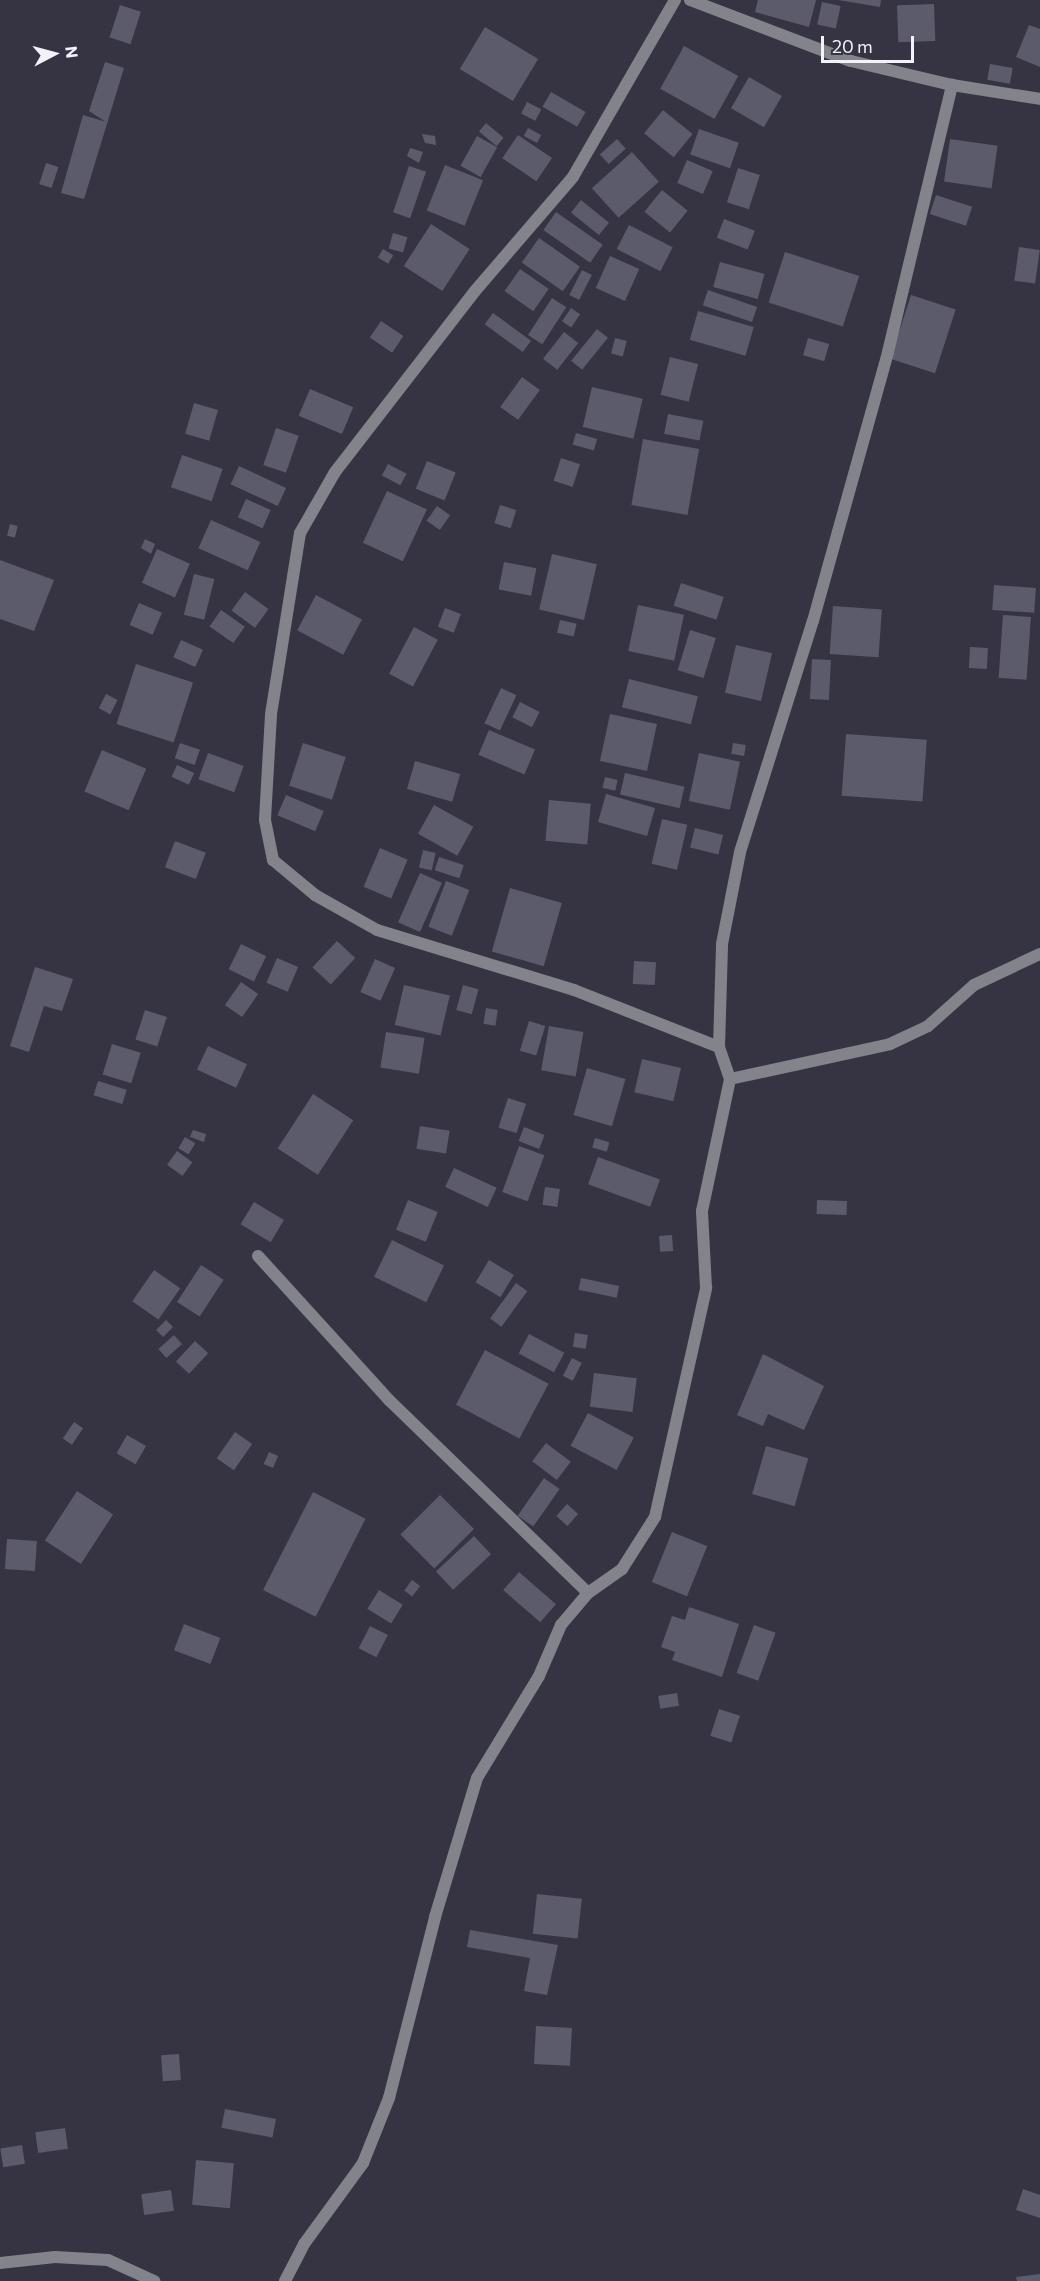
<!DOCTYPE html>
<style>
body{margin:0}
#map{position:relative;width:1040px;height:2281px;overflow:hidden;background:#363443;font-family:Commissioner,sans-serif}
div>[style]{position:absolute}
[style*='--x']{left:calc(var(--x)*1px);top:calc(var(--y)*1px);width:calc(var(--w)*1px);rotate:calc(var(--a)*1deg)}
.building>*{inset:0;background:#5c5b6b;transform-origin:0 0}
.street>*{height:12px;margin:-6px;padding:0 6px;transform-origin:6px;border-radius:6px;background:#83838b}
span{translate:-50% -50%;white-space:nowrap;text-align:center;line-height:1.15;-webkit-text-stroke:4.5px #363443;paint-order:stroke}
.north{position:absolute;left:24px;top:24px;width:60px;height:60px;-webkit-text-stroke:4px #363443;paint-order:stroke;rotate:84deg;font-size:16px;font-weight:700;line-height:24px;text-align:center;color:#f2f2fb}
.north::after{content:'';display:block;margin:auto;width:21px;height:27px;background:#f2f2fb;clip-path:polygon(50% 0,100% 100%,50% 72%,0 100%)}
.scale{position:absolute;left:821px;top:36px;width:93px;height:27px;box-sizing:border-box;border:3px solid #f2f2fb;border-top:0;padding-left:8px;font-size:18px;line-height:21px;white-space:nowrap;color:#f2f2fb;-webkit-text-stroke:4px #363443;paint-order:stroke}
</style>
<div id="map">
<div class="building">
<i style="clip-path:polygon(758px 0,816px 0,809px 27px,755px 12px)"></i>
<i style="clip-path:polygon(838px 0,881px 0,880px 7px)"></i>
<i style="left:822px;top:2px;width:19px;height:23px;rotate:12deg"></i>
<i style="left:934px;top:4px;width:37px;height:37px;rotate:88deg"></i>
<i style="left:120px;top:5px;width:22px;height:34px;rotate:18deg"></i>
<i style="clip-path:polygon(1029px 25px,1040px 29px,1040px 67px,1016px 57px)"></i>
<i style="left:485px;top:27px;width:62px;height:49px;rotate:31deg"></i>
<i style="left:684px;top:46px;width:62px;height:49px;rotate:29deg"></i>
<i style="clip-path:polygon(105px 62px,124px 68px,84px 199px,61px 193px,83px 115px,106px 122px,89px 111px)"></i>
<i style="left:990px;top:64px;width:23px;height:16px;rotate:10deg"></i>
<i style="left:749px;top:77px;width:38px;height:36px;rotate:30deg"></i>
<i style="left:551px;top:92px;width:40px;height:17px;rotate:30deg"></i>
<i style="left:527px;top:102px;width:16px;height:13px;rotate:27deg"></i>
<i style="left:663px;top:110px;width:38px;height:30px;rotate:39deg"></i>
<i style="left:486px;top:123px;width:23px;height:11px;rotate:40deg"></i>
<i style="left:528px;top:128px;width:15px;height:9px;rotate:28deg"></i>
<i style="left:699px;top:129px;width:42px;height:27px;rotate:19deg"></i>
<i style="clip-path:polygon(422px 134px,435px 136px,436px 145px,425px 143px)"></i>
<i style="left:518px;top:135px;width:41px;height:28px;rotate:34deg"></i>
<i style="left:477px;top:136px;width:23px;height:34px;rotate:29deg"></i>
<i style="left:617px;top:139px;width:13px;height:23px;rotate:48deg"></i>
<i style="left:950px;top:139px;width:48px;height:43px;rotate:8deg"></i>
<i style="clip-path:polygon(410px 148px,423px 152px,419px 163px,407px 156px)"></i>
<i style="left:632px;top:152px;width:40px;height:54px;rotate:48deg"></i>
<i style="left:687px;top:160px;width:28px;height:25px;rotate:23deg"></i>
<i style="left:46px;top:163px;width:13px;height:22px;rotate:18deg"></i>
<i style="left:445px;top:165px;width:41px;height:49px;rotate:22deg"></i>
<i style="left:409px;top:166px;width:18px;height:49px;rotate:19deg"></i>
<i style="left:738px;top:168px;width:23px;height:36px;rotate:18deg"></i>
<i style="left:662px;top:190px;width:33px;height:28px;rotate:39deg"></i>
<i style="left:936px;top:195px;width:38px;height:20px;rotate:18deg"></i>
<i style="left:581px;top:200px;width:36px;height:16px;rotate:39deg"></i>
<i style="left:556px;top:212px;width:57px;height:22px;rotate:35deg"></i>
<i style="left:724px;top:219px;width:33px;height:20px;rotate:21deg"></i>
<i style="left:431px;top:224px;width:46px;height:50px;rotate:33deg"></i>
<i style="left:629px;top:225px;width:49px;height:27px;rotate:27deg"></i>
<i style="left:393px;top:233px;width:15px;height:16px;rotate:16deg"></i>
<i style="left:539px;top:238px;width:50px;height:30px;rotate:35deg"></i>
<i style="left:1019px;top:247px;width:21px;height:34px;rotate:8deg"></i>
<i style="left:383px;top:249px;width:12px;height:10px;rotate:31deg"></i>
<i style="left:785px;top:252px;width:78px;height:53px;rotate:18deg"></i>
<i style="left:610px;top:256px;width:32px;height:35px;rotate:24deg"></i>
<i style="left:720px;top:262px;width:46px;height:26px;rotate:15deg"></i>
<i style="left:520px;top:269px;width:35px;height:27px;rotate:35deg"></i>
<i style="left:582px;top:270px;width:11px;height:28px;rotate:27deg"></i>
<i style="left:708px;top:290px;width:52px;height:16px;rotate:19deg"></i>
<i style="left:911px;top:295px;width:47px;height:67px;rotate:18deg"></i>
<i style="left:552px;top:298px;width:17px;height:44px;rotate:33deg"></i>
<i style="left:571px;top:308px;width:11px;height:16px;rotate:34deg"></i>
<i style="left:698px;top:311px;width:58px;height:30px;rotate:16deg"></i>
<i style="left:493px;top:313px;width:47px;height:14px;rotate:36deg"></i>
<i style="left:381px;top:321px;width:27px;height:20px;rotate:34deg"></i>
<i style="left:597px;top:329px;width:14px;height:41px;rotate:39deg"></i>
<i style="left:564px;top:332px;width:18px;height:34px;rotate:38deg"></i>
<i style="left:615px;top:338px;width:12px;height:16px;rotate:14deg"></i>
<i style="left:808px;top:338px;width:22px;height:18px;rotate:16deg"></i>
<i style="left:670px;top:357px;width:29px;height:39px;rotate:14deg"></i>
<i style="left:522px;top:377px;width:22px;height:37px;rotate:36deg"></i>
<i style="left:592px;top:387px;width:52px;height:41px;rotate:13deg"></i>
<i style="left:310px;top:389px;width:47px;height:29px;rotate:23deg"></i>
<i style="left:194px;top:403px;width:25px;height:32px;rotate:16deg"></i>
<i style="left:668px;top:414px;width:36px;height:20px;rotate:11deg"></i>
<i style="left:276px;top:428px;width:24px;height:39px;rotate:19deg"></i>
<i style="left:576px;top:433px;width:22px;height:12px;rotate:16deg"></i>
<i style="left:643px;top:439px;width:57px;height:67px;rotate:10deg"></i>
<i style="left:182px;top:455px;width:43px;height:34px;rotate:19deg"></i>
<i style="left:561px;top:458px;width:20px;height:24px;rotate:18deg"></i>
<i style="left:427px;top:461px;width:31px;height:30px;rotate:22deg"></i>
<i style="left:388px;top:464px;width:21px;height:13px;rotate:28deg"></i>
<i style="left:239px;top:466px;width:52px;height:20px;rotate:25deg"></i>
<i style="left:387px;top:491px;width:44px;height:57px;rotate:25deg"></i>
<i style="left:246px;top:499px;width:27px;height:20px;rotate:24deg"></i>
<i style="left:500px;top:505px;width:17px;height:19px;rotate:17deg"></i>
<i style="left:437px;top:506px;width:16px;height:18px;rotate:35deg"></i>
<i style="left:211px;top:520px;width:54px;height:31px;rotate:24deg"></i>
<i style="left:10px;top:524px;width:8px;height:12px;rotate:14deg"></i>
<i style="clip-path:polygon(145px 539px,155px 544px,151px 554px,141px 548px)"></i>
<i style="left:157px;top:549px;width:36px;height:37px;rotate:24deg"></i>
<i style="left:552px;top:554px;width:46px;height:57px;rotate:13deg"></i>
<i style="clip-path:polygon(0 560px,54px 580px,34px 631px,0 619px)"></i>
<i style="left:504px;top:562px;width:33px;height:28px;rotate:11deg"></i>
<i style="left:194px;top:574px;width:21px;height:42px;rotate:14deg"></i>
<i style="left:681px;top:583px;width:45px;height:24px;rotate:18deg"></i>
<i style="left:994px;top:585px;width:42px;height:25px;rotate:4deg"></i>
<i style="left:245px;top:592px;width:29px;height:23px;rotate:36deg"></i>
<i style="left:316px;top:595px;width:52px;height:40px;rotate:28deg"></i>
<i style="left:139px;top:603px;width:25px;height:24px;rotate:23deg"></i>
<i style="left:638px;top:605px;width:47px;height:47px;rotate:12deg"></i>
<i style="left:833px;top:606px;width:49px;height:48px;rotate:4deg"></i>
<i style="left:445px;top:608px;width:17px;height:20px;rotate:21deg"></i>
<i style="left:221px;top:610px;width:29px;height:20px;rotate:35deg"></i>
<i style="left:1003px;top:615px;width:28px;height:63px;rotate:4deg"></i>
<i style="left:560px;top:620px;width:17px;height:13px;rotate:13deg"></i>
<i style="left:414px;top:627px;width:27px;height:53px;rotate:28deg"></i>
<i style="left:690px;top:630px;width:27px;height:42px;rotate:17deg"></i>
<i style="left:181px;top:640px;width:24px;height:19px;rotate:24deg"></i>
<i style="left:736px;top:645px;width:37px;height:49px;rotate:13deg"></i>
<i style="left:970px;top:647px;width:18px;height:21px;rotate:3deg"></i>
<i style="left:812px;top:659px;width:19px;height:40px;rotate:3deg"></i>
<i style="left:136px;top:664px;width:60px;height:63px;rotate:18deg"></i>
<i style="left:629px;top:679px;width:71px;height:29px;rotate:14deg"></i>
<i style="left:501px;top:688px;width:17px;height:39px;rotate:25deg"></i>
<i style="left:106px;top:694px;width:13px;height:16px;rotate:27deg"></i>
<i style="left:520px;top:702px;width:22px;height:17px;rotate:27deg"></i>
<i style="left:610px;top:714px;width:48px;height:48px;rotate:12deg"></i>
<i style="left:489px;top:730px;width:50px;height:27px;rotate:23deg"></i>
<i style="left:846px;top:734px;width:81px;height:62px;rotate:4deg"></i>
<i style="left:180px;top:743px;width:21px;height:16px;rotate:19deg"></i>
<i style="left:303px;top:743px;width:45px;height:45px;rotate:18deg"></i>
<i style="left:733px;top:743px;width:13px;height:11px;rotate:9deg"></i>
<i style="left:102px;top:750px;width:48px;height:45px;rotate:23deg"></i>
<i style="left:208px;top:753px;width:38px;height:28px;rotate:20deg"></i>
<i style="left:699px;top:753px;width:42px;height:49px;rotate:12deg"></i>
<i style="left:415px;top:761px;width:47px;height:29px;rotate:16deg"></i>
<i style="left:177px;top:765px;width:19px;height:13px;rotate:25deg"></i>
<i style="left:625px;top:773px;width:61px;height:22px;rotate:13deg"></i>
<i style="left:605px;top:777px;width:13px;height:11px;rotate:13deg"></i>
<i style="left:606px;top:794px;width:51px;height:29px;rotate:16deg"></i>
<i style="left:286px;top:795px;width:41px;height:22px;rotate:23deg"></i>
<i style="left:549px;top:800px;width:42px;height:41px;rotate:5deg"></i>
<i style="left:434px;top:805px;width:45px;height:33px;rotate:29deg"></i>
<i style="left:662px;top:819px;width:26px;height:46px;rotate:13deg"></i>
<i style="left:695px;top:828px;width:29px;height:20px;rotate:14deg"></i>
<i style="left:175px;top:841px;width:33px;height:28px;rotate:21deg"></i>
<i style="left:380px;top:848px;width:30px;height:42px;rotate:23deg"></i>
<i style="left:423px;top:850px;width:13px;height:18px;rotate:13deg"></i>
<i style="left:439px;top:857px;width:26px;height:14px;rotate:18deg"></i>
<i style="left:420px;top:873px;width:24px;height:54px;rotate:24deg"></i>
<i style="left:446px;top:881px;width:25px;height:49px;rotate:21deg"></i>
<i style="left:510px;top:888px;width:54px;height:66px;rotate:16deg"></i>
<i style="left:337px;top:941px;width:25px;height:36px;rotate:43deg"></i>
<i style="left:241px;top:944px;width:28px;height:28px;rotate:26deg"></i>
<i style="left:277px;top:958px;width:23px;height:27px;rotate:23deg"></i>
<i style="left:375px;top:959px;width:22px;height:36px;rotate:24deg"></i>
<i style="left:634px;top:961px;width:22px;height:23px;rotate:3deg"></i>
<i style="clip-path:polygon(35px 967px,73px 979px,62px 1011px,44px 1006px,29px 1052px,10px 1046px)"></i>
<i style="left:241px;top:982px;width:21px;height:28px;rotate:35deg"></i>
<i style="left:404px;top:985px;width:47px;height:41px;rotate:13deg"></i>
<i style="left:463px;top:985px;width:16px;height:26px;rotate:15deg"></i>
<i style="left:486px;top:1008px;width:12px;height:16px;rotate:9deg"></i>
<i style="left:145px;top:1010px;width:23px;height:31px;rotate:18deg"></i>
<i style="left:529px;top:1021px;width:17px;height:31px;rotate:17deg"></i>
<i style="left:549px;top:1026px;width:35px;height:45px;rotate:10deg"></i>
<i style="left:386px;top:1032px;width:39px;height:36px;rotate:9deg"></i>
<i style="left:112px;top:1044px;width:30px;height:32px;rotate:17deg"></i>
<i style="left:208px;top:1046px;width:43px;height:26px;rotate:25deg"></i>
<i style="left:642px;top:1059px;width:40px;height:34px;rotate:13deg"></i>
<i style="left:587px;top:1068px;width:40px;height:49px;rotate:16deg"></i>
<i style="left:98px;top:1081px;width:30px;height:15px;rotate:17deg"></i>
<i style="left:313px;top:1094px;width:48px;height:65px;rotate:33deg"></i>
<i style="left:508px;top:1098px;width:19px;height:31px;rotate:18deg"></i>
<i style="left:420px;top:1126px;width:30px;height:23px;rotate:9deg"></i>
<i style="left:524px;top:1127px;width:22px;height:15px;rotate:21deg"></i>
<i style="clip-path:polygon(193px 1130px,206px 1134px,204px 1142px,190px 1137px)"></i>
<i style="left:185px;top:1137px;width:12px;height:13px;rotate:31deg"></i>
<i style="left:595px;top:1138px;width:15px;height:10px;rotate:16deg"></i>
<i style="left:519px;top:1146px;width:27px;height:49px;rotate:20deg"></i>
<i style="left:177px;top:1151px;width:19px;height:17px;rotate:36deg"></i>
<i style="left:598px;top:1157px;width:66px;height:29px;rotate:20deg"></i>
<i style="left:454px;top:1168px;width:47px;height:21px;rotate:25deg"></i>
<i style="left:545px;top:1187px;width:15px;height:18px;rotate:8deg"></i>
<i style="left:408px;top:1200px;width:32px;height:32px;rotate:22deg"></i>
<i style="left:817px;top:1200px;width:30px;height:14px;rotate:2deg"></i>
<i style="left:254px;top:1202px;width:35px;height:26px;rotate:31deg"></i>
<i style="left:672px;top:1235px;width:16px;height:13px;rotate:86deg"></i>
<i style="left:392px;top:1240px;width:58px;height:41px;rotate:26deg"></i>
<i style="left:489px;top:1260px;width:29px;height:26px;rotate:31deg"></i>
<i style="left:201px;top:1265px;width:27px;height:44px;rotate:33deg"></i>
<i style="left:154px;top:1270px;width:32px;height:38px;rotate:35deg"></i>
<i style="left:581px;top:1278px;width:39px;height:12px;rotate:12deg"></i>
<i style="left:516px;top:1283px;width:14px;height:44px;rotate:36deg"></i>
<i style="left:166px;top:1320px;width:10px;height:14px;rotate:45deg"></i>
<i style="left:575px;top:1333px;width:13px;height:14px;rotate:9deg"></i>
<i style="left:529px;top:1334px;width:40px;height:22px;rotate:28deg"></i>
<i style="left:174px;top:1335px;width:12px;height:21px;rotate:48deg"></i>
<i style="left:195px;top:1341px;width:18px;height:28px;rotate:43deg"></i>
<i style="left:485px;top:1350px;width:72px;height:62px;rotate:28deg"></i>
<i style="clip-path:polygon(763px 1354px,824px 1386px,804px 1430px,768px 1414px,763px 1426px,737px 1415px)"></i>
<i style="left:572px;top:1358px;width:11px;height:20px;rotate:27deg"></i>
<i style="left:594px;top:1373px;width:43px;height:34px;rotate:7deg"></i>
<i style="left:588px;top:1413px;width:52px;height:37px;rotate:28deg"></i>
<i style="left:74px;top:1422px;width:11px;height:20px;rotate:34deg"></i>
<i style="left:235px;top:1432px;width:21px;height:32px;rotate:35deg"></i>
<i style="left:127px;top:1435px;width:22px;height:21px;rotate:30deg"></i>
<i style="left:546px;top:1443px;width:31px;height:23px;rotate:37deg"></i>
<i style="left:766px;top:1446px;width:44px;height:50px;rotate:16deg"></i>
<i style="left:269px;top:1452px;width:10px;height:13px;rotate:24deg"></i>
<i style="left:544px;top:1478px;width:19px;height:46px;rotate:35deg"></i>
<i style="left:77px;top:1491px;width:43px;height:59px;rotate:33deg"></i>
<i style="left:313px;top:1492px;width:59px;height:110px;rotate:27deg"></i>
<i style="left:440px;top:1495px;width:48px;height:56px;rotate:45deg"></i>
<i style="left:567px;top:1504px;width:15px;height:16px;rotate:42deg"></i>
<i style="left:672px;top:1532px;width:38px;height:54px;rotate:22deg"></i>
<i style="left:474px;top:1536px;width:25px;height:52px;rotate:47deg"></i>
<i style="left:7px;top:1539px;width:30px;height:30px;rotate:4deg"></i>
<i style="left:519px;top:1572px;width:49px;height:24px;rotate:41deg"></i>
<i style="left:412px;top:1580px;width:10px;height:13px;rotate:37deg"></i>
<i style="left:379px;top:1590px;width:28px;height:22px;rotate:32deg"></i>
<i style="clip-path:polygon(689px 1607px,739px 1624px,722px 1677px,672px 1660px,675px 1652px,661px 1647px,672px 1616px,685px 1620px)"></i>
<i style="left:184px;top:1624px;width:39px;height:28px;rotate:21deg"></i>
<i style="left:754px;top:1625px;width:23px;height:51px;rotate:20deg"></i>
<i style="left:370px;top:1626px;width:20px;height:25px;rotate:27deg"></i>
<i style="left:677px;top:1693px;width:13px;height:19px;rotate:81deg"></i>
<i style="left:719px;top:1709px;width:22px;height:28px;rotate:18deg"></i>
<i style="left:537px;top:1894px;width:45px;height:40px;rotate:6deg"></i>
<i style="clip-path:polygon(470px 1930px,558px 1945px,547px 1995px,524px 1991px,530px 1958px,467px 1947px)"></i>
<i style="left:536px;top:2026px;width:36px;height:38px;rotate:3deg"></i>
<i style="left:179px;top:2054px;width:26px;height:18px;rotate:86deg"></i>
<i style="left:225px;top:2109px;width:52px;height:19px;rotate:11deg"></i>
<i style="left:65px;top:2128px;width:21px;height:30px;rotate:82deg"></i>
<i style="left:22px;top:2145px;width:19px;height:22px;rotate:81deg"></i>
<i style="left:196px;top:2160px;width:38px;height:45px;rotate:5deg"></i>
<i style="clip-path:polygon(1023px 2189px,1040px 2195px,1040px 2218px,1016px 2210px)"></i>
<i style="left:171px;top:2190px;width:21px;height:30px;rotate:82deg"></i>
<i style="clip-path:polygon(1040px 2274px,1040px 2281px,1017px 2281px,1016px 2277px)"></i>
</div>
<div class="street">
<i style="--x:675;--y:0;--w:204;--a:120"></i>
<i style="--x:573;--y:177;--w:150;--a:130.7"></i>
<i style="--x:475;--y:291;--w:229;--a:127.7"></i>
<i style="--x:335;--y:472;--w:70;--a:119.8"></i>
<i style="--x:300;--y:533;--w:184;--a:99.1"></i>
<i style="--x:271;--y:715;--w:105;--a:93.3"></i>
<i style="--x:265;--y:820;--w:41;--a:78.7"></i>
<i style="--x:273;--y:860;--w:55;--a:39.8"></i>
<i style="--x:315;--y:895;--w:71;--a:29.4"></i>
<i style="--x:377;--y:930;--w:206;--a:16.9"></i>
<i style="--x:574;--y:990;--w:156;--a:21.5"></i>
<i style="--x:690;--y:0;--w:172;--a:20.8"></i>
<i style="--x:851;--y:61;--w:104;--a:13.4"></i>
<i style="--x:952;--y:85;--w:89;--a:9"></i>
<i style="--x:730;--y:1079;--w:164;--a:-12.3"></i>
<i style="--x:890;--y:1044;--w:42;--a:-25.3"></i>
<i style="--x:928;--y:1026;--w:62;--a:-41.7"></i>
<i style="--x:974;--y:985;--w:73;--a:-25.2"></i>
<i style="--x:258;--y:1256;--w:195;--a:47.7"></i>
<i style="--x:389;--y:1400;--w:277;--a:44.1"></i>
<i style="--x:0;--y:2263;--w:55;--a:-6.2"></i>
<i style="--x:55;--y:2257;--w:53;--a:3.2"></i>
<i style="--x:108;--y:2260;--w:51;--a:24.5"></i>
<i style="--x:285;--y:2281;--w:42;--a:-62.8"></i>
<i style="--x:304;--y:2244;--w:100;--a:-53.9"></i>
<i style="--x:363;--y:2163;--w:70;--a:-68.2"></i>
<i style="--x:389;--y:2098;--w:187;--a:-75.7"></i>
<i style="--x:435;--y:1917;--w:145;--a:-73.2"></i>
<i style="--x:477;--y:1778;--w:119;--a:-58.7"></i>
<i style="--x:539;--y:1676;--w:56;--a:-66.7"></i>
<i style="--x:561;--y:1625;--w:42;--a:-49.8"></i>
<i style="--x:588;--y:1593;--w:42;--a:-35.2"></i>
<i style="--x:622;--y:1569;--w:62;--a:-57.6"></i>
<i style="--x:655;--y:1517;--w:235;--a:-77.4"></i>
<i style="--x:706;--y:1288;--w:77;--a:-93"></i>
<i style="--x:702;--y:1211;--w:135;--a:-78"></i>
<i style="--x:730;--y:1079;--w:34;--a:-109"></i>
<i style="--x:719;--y:1047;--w:103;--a:-88.3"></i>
<i style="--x:722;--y:944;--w:94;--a:-78.9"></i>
<i style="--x:740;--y:852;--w:242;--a:-72.5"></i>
<i style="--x:813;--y:621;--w:279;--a:-74.4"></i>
<i style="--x:888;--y:352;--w:275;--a:-76.5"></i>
</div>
<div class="north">N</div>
<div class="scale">20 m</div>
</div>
